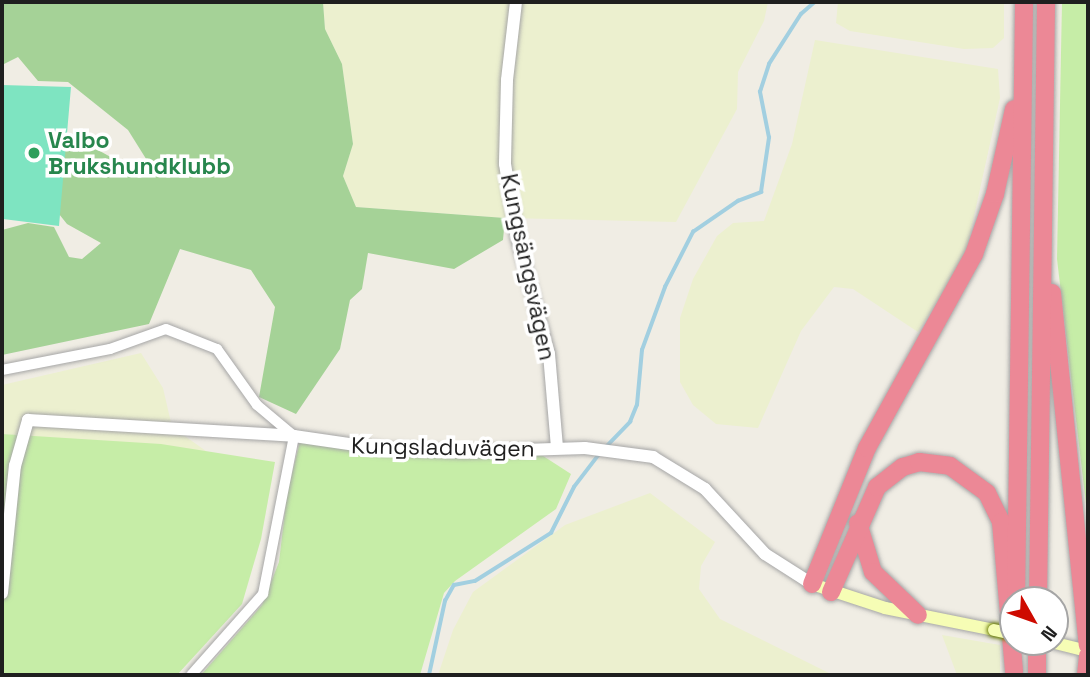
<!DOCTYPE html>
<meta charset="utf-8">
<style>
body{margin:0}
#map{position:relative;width:1090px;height:677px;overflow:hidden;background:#f0ede4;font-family:"Space Grotesk",sans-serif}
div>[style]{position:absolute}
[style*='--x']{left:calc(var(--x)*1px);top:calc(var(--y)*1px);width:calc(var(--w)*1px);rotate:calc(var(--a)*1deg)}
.farmland>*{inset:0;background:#ecf0cf}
.grass>*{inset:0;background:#c6eda7}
.forest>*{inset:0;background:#a5d297}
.pitch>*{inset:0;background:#7ee4c1}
.stream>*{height:3.5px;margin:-1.75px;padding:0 1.75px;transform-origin:1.75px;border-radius:1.75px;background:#a2cfe0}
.roads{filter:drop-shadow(0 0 2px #a6a6a6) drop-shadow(0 0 2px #a6a6a6)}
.minor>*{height:10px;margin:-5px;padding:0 5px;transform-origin:5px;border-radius:5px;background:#fff}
.tertiary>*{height:12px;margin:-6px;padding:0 6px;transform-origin:6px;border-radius:6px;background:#fff}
.secondary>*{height:12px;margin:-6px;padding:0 6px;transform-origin:6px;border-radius:6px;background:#f6fdb5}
.motorway>*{height:18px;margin:-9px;padding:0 9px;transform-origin:9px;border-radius:9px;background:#ec8896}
.bridges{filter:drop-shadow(0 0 2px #687c00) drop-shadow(0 0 2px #687c00)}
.secondary-bridge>*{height:12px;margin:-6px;padding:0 6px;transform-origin:6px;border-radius:6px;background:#f6fdb5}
.dots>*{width:19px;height:19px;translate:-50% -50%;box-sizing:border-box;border:4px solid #fff;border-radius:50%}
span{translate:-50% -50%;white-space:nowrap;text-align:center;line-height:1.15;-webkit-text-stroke:7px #fff;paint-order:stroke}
.leisure-label{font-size:23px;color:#27864d;font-weight:700}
.left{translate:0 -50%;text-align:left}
.street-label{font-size:23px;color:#1f1f1f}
.frame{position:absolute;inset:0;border:4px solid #1f1f1f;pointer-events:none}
.north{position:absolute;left:999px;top:586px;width:70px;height:70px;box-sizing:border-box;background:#fff;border:2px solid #a5a5a5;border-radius:50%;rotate:130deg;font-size:19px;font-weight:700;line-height:28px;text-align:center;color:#1f1f1f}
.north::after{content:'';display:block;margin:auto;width:24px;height:32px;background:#ce0a00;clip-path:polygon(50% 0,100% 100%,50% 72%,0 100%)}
</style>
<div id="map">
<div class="farmland">
<i style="clip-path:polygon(323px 2px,768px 2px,764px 21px,738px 72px,737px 109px,676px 222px,505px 218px,356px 207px,343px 176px,353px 144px,342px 64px,325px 29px)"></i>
<i style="clip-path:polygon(838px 2px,1004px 2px,1004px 38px,993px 48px,964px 49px,850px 31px,836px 23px)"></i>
<i style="clip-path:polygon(815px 40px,998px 69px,1000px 98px,965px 257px,918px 332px,853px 289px,834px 287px,801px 331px,758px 428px,716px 424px,693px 405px,680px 382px,680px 318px,693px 279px,717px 236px,733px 223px,764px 221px,792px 144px)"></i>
<i style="clip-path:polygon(141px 353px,163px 388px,172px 427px,206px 451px,2px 434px,2px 385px)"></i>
<i style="clip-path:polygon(650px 493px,715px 542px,701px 566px,699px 589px,720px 619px,833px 675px,438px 675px,453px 630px,473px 592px,565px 525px)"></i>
<i style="clip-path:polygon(942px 635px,1000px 645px,1000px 675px,957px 675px)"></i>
</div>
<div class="grass">
<i style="clip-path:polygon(1062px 2px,1088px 2px,1088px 521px,1057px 259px)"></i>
<i style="clip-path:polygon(2px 434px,161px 444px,275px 462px,261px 539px,242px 604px,177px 675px,2px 675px)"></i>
<i style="clip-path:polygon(300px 441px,537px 452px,571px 474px,556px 509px,455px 581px,444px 593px,420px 675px,201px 675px,262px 605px,279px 562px,287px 494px)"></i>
</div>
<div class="forest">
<i style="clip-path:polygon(2px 2px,323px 2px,325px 29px,342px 64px,353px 144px,343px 176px,356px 207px,505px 218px,503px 240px,454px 269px,368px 253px,362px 289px,350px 300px,340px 349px,296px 414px,259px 397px,275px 307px,251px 270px,180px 249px,149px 324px,2px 355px,2px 230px,28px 223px,54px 227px,69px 257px,82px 259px,101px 243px,67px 224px,43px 194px,60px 141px,98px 150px,134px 170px,148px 162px,128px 130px,68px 82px,38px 81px,18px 57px,2px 65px)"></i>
</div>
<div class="pitch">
<i style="clip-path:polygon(2px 85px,71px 87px,59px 226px,3px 219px,2px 223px)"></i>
</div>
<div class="stream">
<i style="--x:606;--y:447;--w:35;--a:-46"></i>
<i style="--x:630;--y:422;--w:18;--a:-68"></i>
<i style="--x:637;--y:405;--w:55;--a:-84.8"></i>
<i style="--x:642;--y:350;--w:67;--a:-69.9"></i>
<i style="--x:665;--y:287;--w:62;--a:-63"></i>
<i style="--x:693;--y:232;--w:55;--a:-34.6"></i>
<i style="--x:738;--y:201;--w:25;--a:-21"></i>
<i style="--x:761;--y:192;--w:55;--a:-81.6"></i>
<i style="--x:769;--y:138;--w:47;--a:-101.1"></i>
<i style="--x:760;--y:92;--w:29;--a:-72"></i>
<i style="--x:769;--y:64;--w:59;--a:-57.4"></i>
<i style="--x:801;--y:14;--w:18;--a:-41"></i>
<i style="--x:429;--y:675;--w:76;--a:-77.8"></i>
<i style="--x:445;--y:601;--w:18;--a:-61"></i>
<i style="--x:454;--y:585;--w:21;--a:-11"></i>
<i style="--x:475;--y:581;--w:90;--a:-32.3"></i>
<i style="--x:551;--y:533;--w:51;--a:-63.4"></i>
<i style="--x:574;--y:487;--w:43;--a:-52.6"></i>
</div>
<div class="roads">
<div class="minor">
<i style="--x:2;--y:370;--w:110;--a:-11"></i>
<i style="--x:110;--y:349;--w:59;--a:-19.7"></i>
<i style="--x:166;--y:329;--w:55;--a:21.4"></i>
<i style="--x:217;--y:349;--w:69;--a:54.5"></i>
<i style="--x:257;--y:405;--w:48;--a:40"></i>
<i style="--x:294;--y:436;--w:161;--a:101.1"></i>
<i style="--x:263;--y:594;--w:108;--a:131.6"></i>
</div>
<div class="tertiary">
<i style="--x:516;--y:2;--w:79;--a:96.6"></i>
<i style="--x:507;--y:80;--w:84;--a:91.4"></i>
<i style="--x:505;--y:164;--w:74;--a:80.7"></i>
<i style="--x:517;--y:237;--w:121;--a:74.7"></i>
<i style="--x:549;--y:354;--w:94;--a:85.1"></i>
<i style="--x:2;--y:593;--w:128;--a:-84.2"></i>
<i style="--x:15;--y:466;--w:48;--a:-74.2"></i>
<i style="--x:28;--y:420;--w:266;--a:3.4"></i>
<i style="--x:294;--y:436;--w:90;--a:8.3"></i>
<i style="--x:383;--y:449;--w:81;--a:2.1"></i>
<i style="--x:464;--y:452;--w:121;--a:-1.9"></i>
<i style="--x:585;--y:448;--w:69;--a:7.5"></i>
<i style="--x:653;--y:457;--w:61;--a:31.6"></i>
<i style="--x:705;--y:489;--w:88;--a:47.3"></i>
<i style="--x:765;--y:554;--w:56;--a:32.6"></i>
</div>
<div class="secondary">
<i style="--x:812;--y:584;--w:77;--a:18.2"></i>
<i style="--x:885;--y:608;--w:111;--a:11.4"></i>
<i style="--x:1051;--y:642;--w:38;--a:14"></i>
</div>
<div class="motorway">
<i style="--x:1052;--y:293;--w:354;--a:84.2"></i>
<i style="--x:858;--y:523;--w:51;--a:73"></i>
<i style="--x:873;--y:572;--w:62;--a:43.7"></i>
<i style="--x:812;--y:584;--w:147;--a:-68"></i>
<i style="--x:867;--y:448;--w:222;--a:-61.1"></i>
<i style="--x:974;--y:254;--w:64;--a:-70.7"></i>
<i style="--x:995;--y:194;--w:87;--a:-77.4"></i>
<i style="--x:831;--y:592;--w:115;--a:-66.3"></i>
<i style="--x:877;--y:487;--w:33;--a:-38"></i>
<i style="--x:903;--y:467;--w:17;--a:-17"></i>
<i style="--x:919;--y:462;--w:31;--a:7"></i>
<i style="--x:950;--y:466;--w:46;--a:36.1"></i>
<i style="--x:987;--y:493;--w:32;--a:64"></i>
<i style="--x:1001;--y:522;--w:150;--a:85"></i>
<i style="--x:1016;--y:600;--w:598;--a:-89.23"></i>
<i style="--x:1038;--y:600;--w:598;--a:-89.23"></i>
<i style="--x:1037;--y:675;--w:33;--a:-90"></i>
<i style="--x:1086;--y:675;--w:19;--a:-84"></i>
</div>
</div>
<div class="bridges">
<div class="secondary-bridge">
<i style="--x:994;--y:630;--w:19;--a:12"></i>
</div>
</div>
<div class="dots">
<i style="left:34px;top:153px;background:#2e9e5b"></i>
</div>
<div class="leisure-label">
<span class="left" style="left:48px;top:153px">Valbo<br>Brukshundklubb</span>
</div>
<div class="street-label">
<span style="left:528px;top:267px;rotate:78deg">Kungsängsvägen</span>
<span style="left:443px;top:447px;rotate:1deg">Kungsladuvägen</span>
</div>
<div class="frame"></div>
<div class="north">N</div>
</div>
